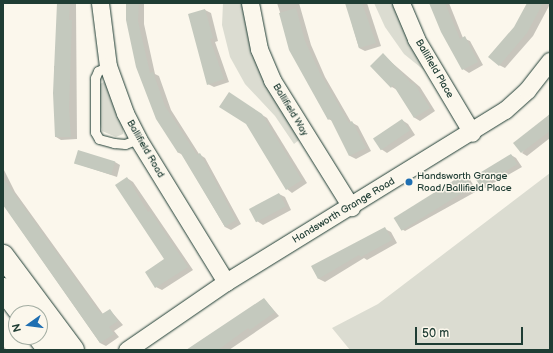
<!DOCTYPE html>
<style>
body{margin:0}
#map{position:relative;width:553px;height:353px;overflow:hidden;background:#fbf7ec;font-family:"Balsamiq Sans",sans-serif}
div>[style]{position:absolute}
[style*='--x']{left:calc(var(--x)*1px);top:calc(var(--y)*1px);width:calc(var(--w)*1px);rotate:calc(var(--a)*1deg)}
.green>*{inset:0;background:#dbdcd1}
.shadow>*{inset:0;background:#0003}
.building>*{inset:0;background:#c4c9be;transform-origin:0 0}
.roads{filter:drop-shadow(0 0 1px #1f3d34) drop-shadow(0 0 1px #1f3d34)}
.lane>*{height:9px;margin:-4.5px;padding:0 4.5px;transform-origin:4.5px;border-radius:4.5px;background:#fbf7ec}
.street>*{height:17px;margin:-8.5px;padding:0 8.5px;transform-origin:8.5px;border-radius:8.5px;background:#fbf7ec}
.secondary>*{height:22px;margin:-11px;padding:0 11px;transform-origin:11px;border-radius:11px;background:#fbf7ec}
.dots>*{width:11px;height:11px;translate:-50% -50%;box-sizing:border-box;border:2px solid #fbf7ec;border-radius:50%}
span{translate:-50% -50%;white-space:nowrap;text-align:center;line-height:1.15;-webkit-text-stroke:3px #fbf7ec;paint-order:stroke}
.street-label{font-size:10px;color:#1f3d34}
.poi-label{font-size:10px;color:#1f3d34}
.left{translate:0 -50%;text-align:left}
.frame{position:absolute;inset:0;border:4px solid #1f3d34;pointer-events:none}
.north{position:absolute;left:8px;top:305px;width:40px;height:40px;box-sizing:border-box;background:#fbf7ec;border:1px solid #a3ada2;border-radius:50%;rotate:256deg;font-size:11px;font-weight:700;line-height:16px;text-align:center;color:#1f3d34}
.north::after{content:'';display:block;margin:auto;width:14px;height:18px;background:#1f6fb2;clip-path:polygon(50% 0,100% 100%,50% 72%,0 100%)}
.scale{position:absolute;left:415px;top:327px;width:108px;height:18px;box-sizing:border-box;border:2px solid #1f3d34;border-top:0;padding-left:5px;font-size:12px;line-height:14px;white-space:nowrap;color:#1f3d34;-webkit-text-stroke:3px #fbf7ec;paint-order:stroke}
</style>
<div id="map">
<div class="green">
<i style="clip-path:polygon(223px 3px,242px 3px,255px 59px,299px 140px,294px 144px,275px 116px,245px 84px,230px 57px,222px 25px)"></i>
<i style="clip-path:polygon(374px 3px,394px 3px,425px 71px,404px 54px,385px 27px)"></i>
<i style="clip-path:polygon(106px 81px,123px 125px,123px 134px,116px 137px,102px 131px,99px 120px,100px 84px)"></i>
<i style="clip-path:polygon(550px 173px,550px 350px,350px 350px,332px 328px,378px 304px)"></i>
</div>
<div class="shadow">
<i style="clip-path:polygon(58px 3px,76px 3px,77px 139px,61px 140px,56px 137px,54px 66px,57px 66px)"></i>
<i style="clip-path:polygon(127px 3px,144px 3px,144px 24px,155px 74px,159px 76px,171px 110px,199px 154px,205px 158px,241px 224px,231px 230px,225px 227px,183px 155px,179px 153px,157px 119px)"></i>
<i style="clip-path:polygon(277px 3px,299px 3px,311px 45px,325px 77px,351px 122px,358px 126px,371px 151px,356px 159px,350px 156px,333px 121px,328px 119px,295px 58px)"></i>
<i style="clip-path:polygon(346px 3px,367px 3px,381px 46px,365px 51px,359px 48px)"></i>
<i style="clip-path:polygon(430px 3px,449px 3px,463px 38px,470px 41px,483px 65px,469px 73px,463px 69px)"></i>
<i style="clip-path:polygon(528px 3px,550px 4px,533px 36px,505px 68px,499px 65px)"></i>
<i style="clip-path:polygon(205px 10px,211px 13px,218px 41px,215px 42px,229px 82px,214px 87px,208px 84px)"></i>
<i style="clip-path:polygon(383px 55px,420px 87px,435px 111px,420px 121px,415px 118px,397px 90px,392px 87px)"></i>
<i style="clip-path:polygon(234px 97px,267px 118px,307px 183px,292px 193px,287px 189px)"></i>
<i style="clip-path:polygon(550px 113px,550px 138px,527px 156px,522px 153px)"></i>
<i style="clip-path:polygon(402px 120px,408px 124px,415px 135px,387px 153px,381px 149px)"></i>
<i style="clip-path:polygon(511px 155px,516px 158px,522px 167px,485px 188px,480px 185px)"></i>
<i style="clip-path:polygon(115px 162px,120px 165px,117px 177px,75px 163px)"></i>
<i style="clip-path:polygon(3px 168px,15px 192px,103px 314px,110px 310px,123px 325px,114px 331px,119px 337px,106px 346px,100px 343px,3px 204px)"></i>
<i style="clip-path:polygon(464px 175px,469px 178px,477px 191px,405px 231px,400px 228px)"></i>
<i style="clip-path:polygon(127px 178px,133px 182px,193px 270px,162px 290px,156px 287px,166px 259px)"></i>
<i style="clip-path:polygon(279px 194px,285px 197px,291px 210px,263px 225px,257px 221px)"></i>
<i style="clip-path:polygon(385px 229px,391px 232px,397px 243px,367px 260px,364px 258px,325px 282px,319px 279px,312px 267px)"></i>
<i style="clip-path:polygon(264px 299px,279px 316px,229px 350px,187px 350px)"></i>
<i style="clip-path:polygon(3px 346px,7px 350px,3px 350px)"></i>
</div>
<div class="building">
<i style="clip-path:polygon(57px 3px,70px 3px,69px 20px,72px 20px,69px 108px,71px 137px,55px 137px,53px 93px)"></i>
<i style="clip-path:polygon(126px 3px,139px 3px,138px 21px,150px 73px,153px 72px,165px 106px,197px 155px,200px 153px,236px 220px,225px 227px,180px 152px,178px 153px,156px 119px,136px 67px,126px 20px)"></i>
<i style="clip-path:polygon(345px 3px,362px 3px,376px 43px,359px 48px)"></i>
<i style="clip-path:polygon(429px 3px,445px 3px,460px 39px,465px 36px,478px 62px,462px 70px,441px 32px)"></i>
<i style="clip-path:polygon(527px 3px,543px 3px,527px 33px,499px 66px,488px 57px,514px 27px)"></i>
<i style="clip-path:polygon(296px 8px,305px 41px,320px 73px,349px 123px,352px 121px,366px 148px,349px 156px,330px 118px,328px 120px,289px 50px,279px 13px)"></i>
<i style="clip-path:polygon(205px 9px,213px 38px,210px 39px,224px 79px,207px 85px,188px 14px)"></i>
<i style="clip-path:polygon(383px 53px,412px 84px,414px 83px,430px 108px,414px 118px,393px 85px,391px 88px,370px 66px)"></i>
<i style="clip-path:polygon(229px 92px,262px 114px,302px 180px,286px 190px,246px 124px,219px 107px)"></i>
<i style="clip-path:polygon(550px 114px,550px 131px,521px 153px,513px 143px)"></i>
<i style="left:402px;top:119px;width:14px;height:35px;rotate:56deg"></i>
<i style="left:78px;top:150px;width:39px;height:14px;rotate:17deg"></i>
<i style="left:511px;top:154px;width:12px;height:43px;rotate:59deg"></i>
<i style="left:464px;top:174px;width:15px;height:83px;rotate:58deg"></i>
<i style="clip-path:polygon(127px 177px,148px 212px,150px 211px,188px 267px,155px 288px,145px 272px,164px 259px,115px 185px)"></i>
<i style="clip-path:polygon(3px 178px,98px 310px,102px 314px,110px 309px,118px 321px,109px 327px,114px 334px,100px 343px,3px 205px)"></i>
<i style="left:279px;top:193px;width:15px;height:34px;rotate:62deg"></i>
<i style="clip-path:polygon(385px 227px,392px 240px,361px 257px,359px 255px,318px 279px,311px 266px)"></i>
<i style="clip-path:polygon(264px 298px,275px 312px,250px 330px,248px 328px,218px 350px,186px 350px)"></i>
</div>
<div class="roads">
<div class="lane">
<i style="--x:108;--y:66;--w:11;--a:153"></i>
<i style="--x:98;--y:71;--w:8;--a:113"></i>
<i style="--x:95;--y:78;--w:54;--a:90"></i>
<i style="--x:95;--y:132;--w:8;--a:60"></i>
<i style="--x:99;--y:139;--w:16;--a:15"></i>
<i style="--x:114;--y:143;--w:11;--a:5"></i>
<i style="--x:125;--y:144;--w:14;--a:-21"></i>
</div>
<div class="street">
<i style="--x:100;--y:3;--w:64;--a:82.8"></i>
<i style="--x:108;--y:66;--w:50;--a:70.1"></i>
<i style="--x:125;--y:113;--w:29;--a:63"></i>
<i style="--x:138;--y:139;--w:168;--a:58.4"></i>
<i style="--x:250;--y:3;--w:47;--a:78.9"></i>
<i style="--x:259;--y:49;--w:34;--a:67"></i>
<i style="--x:272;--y:80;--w:150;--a:58.1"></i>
<i style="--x:401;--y:3;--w:39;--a:67"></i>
<i style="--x:416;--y:39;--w:109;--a:59.2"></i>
<i style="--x:127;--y:350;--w:120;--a:-34.5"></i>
<i style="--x:226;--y:282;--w:328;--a:-31.7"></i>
<i style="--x:505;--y:110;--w:30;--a:-42"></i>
<i style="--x:527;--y:90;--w:37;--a:-52"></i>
</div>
<div class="secondary">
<i style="--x:3;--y:256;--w:117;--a:53.3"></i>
<i style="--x:3;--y:289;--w:30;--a:53"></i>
<i style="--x:39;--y:337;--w:16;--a:52"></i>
</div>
</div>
<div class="dots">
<i style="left:409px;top:182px;background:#1f6fb2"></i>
</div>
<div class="street-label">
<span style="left:434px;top:69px;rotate:60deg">Ballifield Place</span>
<span style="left:290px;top:110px;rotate:59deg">Ballifield Way</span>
<span style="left:145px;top:149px;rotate:60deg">Ballifield Road</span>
<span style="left:344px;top:211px;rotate:-31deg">Handsworth Grange Road</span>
</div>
<div class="poi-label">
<span class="left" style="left:417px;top:182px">Handsworth Grange<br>Road/Ballifield Place</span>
</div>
<div class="frame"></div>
<div class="north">N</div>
<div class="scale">50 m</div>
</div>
